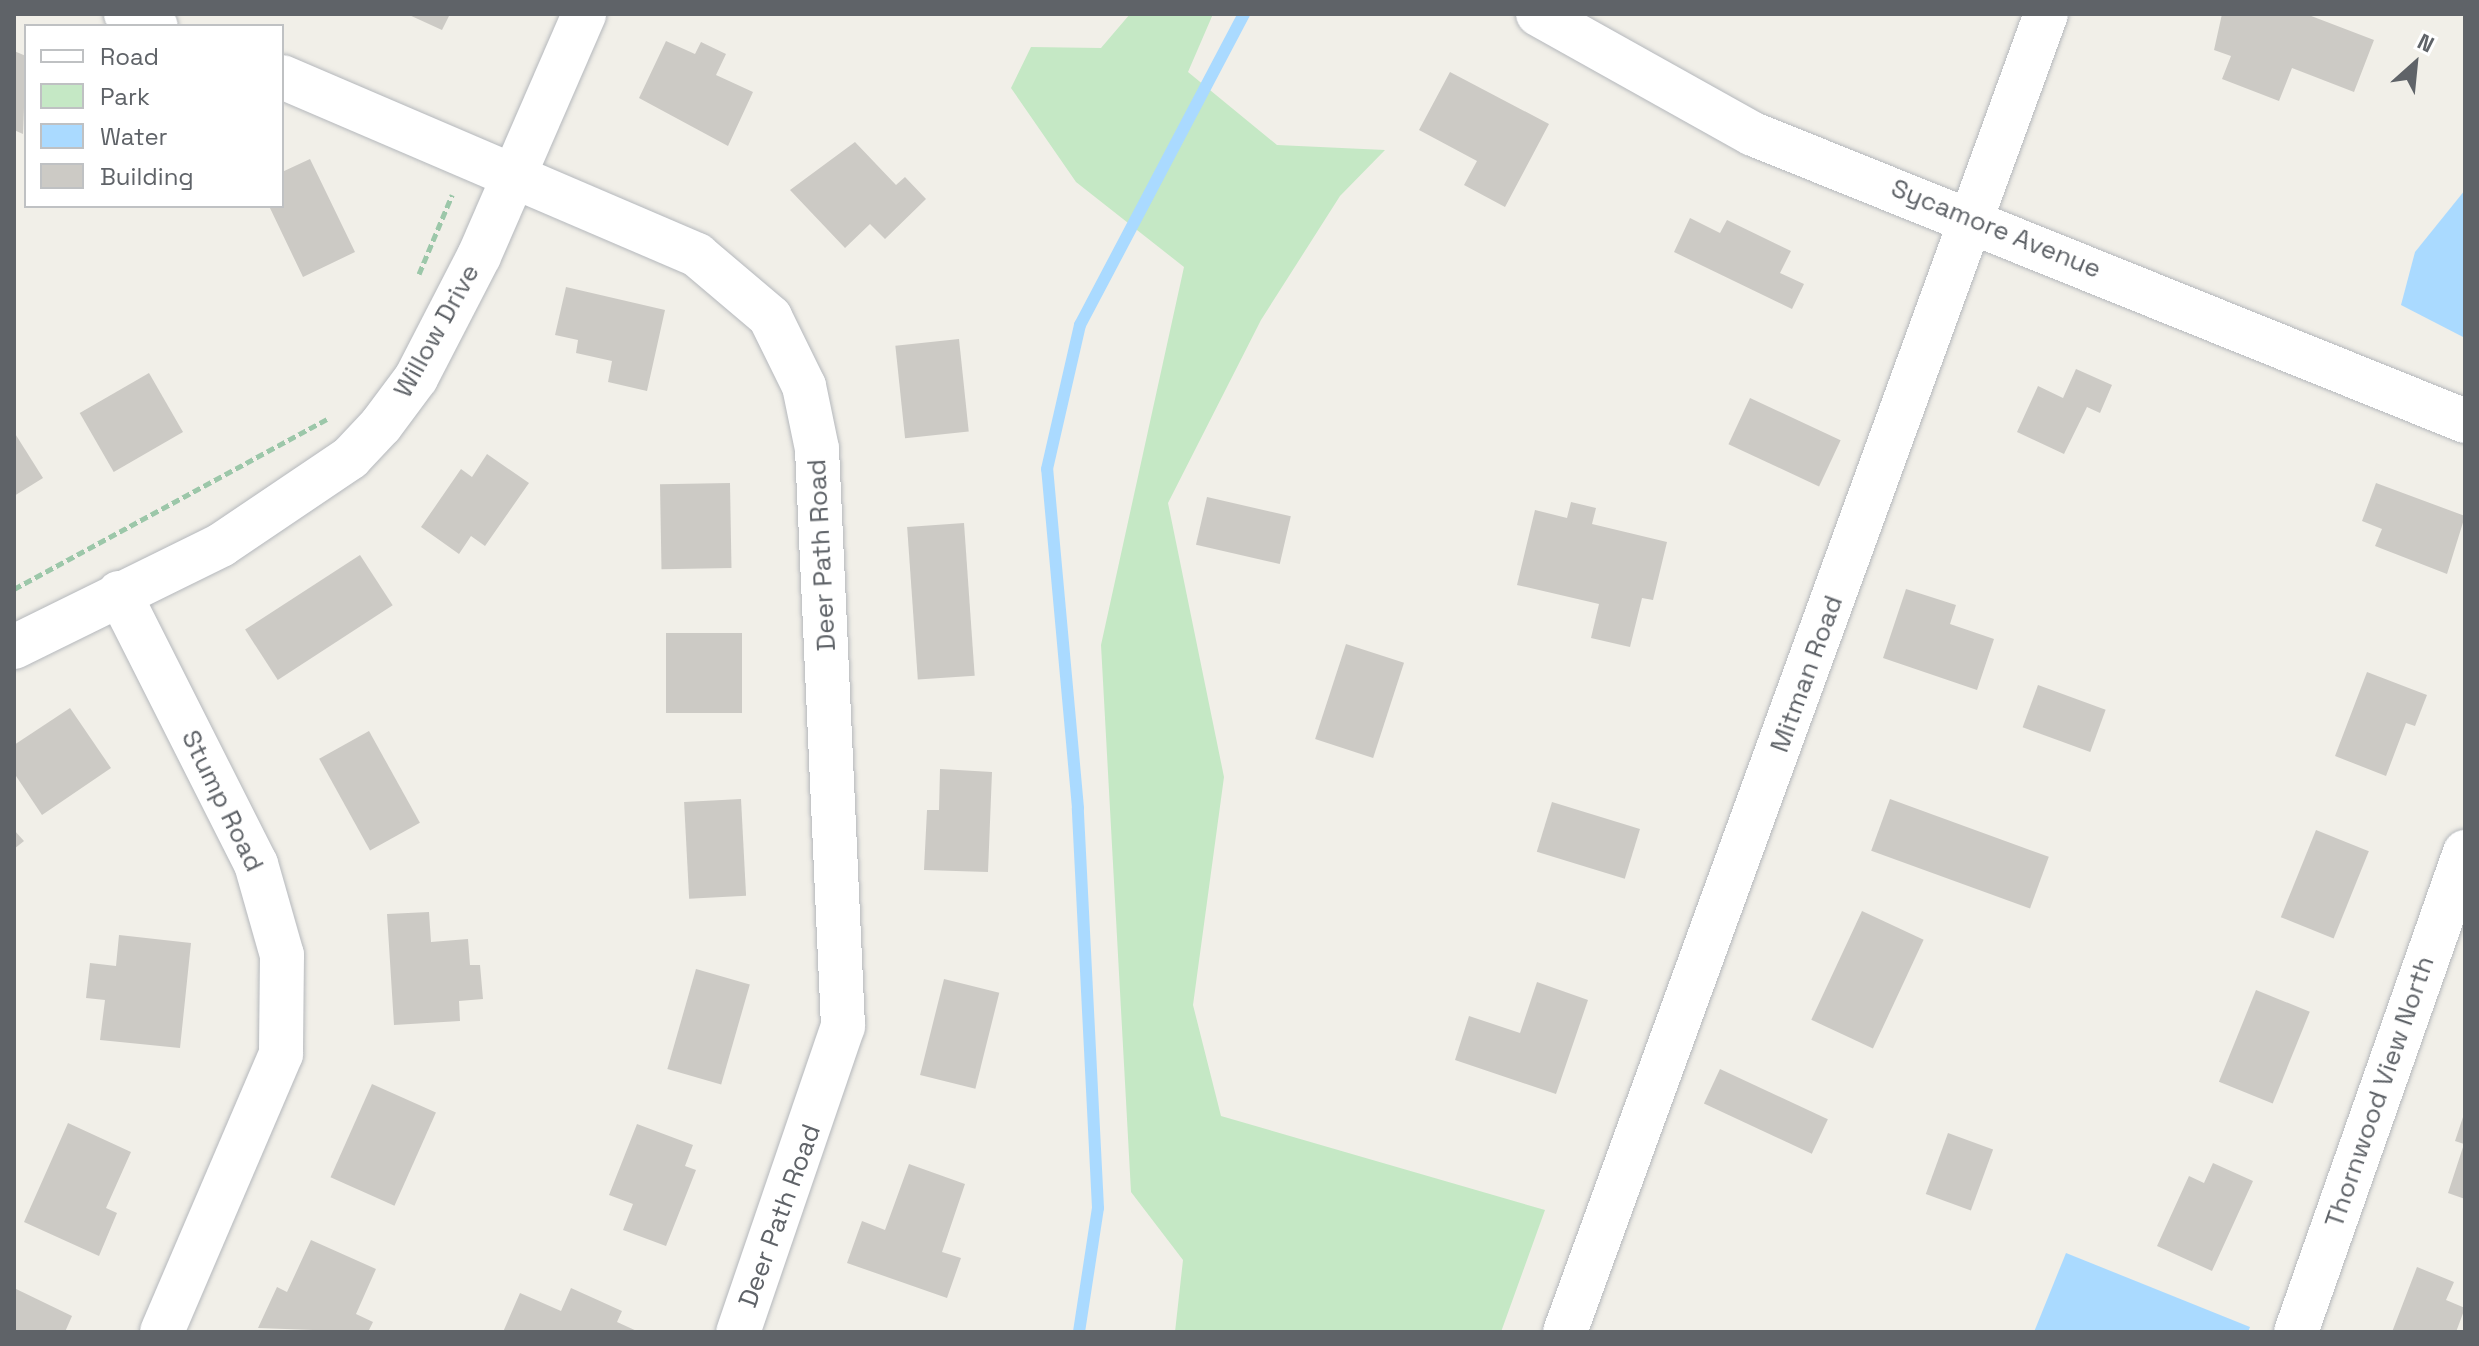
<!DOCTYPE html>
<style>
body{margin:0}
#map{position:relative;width:2479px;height:1346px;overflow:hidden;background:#f1efe8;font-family:"Space Grotesk",sans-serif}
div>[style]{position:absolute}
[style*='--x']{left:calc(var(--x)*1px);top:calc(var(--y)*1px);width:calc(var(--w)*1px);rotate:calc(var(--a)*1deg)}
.green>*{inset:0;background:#c5e8c5}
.water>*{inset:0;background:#aadaff}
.stream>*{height:12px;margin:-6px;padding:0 6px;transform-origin:6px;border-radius:6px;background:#aadaff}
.building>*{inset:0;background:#cccac5;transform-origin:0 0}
.path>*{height:5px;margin-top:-2.5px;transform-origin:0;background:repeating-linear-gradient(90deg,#9cc7a9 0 8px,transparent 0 12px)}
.roads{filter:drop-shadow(0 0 2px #b5b8bc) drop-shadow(0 0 2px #b5b8bc)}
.minor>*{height:44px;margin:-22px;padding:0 22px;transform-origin:22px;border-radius:22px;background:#fff}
span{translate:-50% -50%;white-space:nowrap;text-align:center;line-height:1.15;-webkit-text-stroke:7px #fff;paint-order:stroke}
.street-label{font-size:26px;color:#5f6368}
.frame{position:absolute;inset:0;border:16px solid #5f6368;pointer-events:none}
.legend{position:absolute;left:24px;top:24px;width:260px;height:184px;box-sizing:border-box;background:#fff;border:2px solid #bfc1c3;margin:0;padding:10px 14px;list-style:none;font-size:24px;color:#5f6368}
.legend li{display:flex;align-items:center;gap:16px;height:40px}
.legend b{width:40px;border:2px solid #bfc1c3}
.north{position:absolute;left:2375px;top:24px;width:80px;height:80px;-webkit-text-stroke:6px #fff;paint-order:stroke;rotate:27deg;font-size:22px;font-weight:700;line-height:32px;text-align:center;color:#5f6368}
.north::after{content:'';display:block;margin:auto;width:28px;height:36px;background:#5f6368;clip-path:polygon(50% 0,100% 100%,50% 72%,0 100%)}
</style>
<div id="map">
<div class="green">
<i style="clip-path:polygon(1130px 14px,1213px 14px,1188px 72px,1277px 145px,1385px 150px,1340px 196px,1261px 320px,1168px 503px,1224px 777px,1193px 1005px,1221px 1116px,1545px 1210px,1501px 1332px,1175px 1332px,1183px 1260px,1131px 1192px,1101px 645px,1184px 267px,1076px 182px,1011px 88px,1031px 47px,1101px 48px)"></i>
</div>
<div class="water">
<i style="clip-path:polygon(2465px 190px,2465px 338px,2401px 305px,2415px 252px)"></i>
<i style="clip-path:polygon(2066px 1253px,2250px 1327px,2248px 1332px,2034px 1332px)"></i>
</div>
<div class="stream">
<i style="--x:1079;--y:1332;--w:125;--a:-81.3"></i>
<i style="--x:1098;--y:1208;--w:400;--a:-92.9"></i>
<i style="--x:1078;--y:808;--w:340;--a:-95.2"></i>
<i style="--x:1047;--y:469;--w:148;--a:-77.1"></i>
<i style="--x:1080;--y:325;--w:352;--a:-62.2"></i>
</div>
<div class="building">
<i style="clip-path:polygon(407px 14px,450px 14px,442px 30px)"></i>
<i style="clip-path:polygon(2222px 14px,2306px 14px,2374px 40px,2354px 92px,2292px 68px,2279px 101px,2222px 79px,2231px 56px,2214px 50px)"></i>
<i style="clip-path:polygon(666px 41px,695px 54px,701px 42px,726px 54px,716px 75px,753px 92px,728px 146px,639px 98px)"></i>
<i style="clip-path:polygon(14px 51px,26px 56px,23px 134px,14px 130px)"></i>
<i style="clip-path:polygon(1450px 72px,1549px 124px,1505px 207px,1464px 185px,1477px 161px,1419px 130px)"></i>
<i style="clip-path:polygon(855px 142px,896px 185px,905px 177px,926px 199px,885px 239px,870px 224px,845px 248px,790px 190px)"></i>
<i style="clip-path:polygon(310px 159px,355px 252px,303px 277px,269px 206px,282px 206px,282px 172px)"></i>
<i style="clip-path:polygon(1690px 218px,1720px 233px,1727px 220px,1791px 251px,1780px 273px,1804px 284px,1792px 309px,1674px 252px)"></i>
<i style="clip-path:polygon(566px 287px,665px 310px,647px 391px,608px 382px,612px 361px,576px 353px,578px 340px,555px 335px)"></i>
<i style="left:959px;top:339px;width:93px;height:64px;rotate:84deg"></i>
<i style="clip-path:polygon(2076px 369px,2112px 385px,2100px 413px,2087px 407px,2064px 454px,2017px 432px,2038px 386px,2063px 398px)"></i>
<i style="left:149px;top:373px;width:68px;height:80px;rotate:60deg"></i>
<i style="left:1750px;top:398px;width:100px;height:51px;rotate:25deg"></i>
<i style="clip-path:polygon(14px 432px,43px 478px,14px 496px)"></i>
<i style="clip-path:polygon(487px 454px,529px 483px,485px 546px,471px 536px,459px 554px,421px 527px,461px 469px,472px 477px)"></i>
<i style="left:730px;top:483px;width:85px;height:70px;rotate:89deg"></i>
<i style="clip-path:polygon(2376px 483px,2465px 516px,2447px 574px,2375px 546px,2382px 529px,2362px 521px)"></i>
<i style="left:1207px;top:497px;width:86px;height:49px;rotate:13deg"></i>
<i style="clip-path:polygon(1571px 502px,1596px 508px,1592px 524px,1667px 542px,1653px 600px,1642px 598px,1630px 647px,1591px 638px,1599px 604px,1517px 585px,1535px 510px,1567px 518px)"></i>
<i style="left:964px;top:523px;width:153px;height:57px;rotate:86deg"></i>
<i style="left:360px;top:555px;width:60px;height:137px;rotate:57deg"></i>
<i style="clip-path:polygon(1906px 589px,1956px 605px,1950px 624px,1994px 639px,1977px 690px,1883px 658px)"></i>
<i style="left:666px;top:633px;width:76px;height:80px"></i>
<i style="left:1346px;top:644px;width:61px;height:100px;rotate:18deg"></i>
<i style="clip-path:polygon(2367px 672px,2427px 695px,2415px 726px,2406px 723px,2386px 776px,2335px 756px)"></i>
<i style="left:2038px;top:685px;width:72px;height:45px;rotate:20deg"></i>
<i style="clip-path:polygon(70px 708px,111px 768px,42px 815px,14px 773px,14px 745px)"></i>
<i style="left:369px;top:731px;width:105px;height:57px;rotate:61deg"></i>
<i style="clip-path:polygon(940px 769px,992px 772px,988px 872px,924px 870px,927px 810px,939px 810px)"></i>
<i style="left:741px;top:799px;width:97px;height:57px;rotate:87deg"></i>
<i style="left:1890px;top:799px;width:169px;height:55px;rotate:20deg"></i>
<i style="left:1552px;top:802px;width:92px;height:52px;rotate:17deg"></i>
<i style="clip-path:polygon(14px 830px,24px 841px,14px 849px)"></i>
<i style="left:2316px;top:830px;width:57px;height:94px;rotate:22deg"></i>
<i style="left:1862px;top:911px;width:68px;height:120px;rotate:25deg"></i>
<i style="clip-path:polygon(429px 912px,431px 942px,468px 939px,470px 965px,480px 965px,483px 999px,459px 1001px,460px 1021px,394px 1025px,387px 914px)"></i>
<i style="clip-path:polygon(119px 935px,191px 943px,180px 1048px,100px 1040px,105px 1000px,86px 998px,90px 963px,116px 966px)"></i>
<i style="left:696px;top:969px;width:56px;height:104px;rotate:16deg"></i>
<i style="left:944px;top:979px;width:57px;height:99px;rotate:14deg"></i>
<i style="clip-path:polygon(1537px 982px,1588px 1000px,1556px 1094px,1455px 1060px,1469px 1016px,1520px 1033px)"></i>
<i style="left:2256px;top:990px;width:58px;height:99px;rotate:22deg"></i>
<i style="left:1720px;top:1069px;width:119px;height:38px;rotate:25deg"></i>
<i style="left:372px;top:1084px;width:70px;height:102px;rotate:24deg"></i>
<i style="clip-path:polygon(2464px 1114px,2465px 1114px,2465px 1199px,2448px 1193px,2464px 1144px,2455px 1141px)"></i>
<i style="clip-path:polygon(68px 1123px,131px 1152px,106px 1208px,117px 1213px,99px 1256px,24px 1222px)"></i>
<i style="clip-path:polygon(637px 1124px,693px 1145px,685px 1166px,696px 1170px,666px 1246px,623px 1230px,633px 1204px,609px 1195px)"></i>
<i style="left:1948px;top:1133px;width:48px;height:65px;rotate:20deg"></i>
<i style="clip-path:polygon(2213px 1163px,2253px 1181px,2212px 1271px,2157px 1246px,2189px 1176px,2204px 1183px)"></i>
<i style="clip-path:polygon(909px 1164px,965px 1184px,942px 1252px,961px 1258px,947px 1298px,847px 1263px,862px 1221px,885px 1230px)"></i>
<i style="clip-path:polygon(311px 1240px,376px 1269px,356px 1314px,373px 1322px,368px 1332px,258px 1328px,277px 1287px,287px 1292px)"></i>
<i style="clip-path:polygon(2417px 1267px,2454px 1282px,2446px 1300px,2465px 1308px,2456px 1332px,2392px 1332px)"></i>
<i style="clip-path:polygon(14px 1288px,72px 1316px,65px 1332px,14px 1332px)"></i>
<i style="clip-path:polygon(571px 1288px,622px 1311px,617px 1322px,639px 1332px,503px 1332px,520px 1293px,561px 1311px)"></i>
</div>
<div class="path">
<i style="--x:419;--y:274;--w:86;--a:-67.3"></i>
<i style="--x:14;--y:589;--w:356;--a:-28.5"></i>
</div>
<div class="roads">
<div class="minor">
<i style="--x:126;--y:14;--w:32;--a:22"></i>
<i style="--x:1538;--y:14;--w:246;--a:29.2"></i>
<i style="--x:1753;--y:134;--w:768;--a:21.95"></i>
<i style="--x:282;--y:77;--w:452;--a:23.2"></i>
<i style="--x:697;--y:255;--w:96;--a:40.3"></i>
<i style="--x:770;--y:317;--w:77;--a:63.8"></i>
<i style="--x:804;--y:386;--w:64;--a:78.3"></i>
<i style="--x:817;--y:449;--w:578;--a:87.42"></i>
<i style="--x:843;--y:1026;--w:324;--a:108.9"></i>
<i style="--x:119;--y:593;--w:304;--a:63.2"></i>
<i style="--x:256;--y:864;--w:95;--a:74.1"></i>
<i style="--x:282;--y:955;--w:99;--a:90.6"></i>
<i style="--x:281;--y:1054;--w:302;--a:113.2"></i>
<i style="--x:14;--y:647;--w:231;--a:-26.2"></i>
<i style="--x:221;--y:545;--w:156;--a:-34"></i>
<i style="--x:350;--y:458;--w:45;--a:-46.8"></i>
<i style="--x:381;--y:425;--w:59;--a:-53.3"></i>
<i style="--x:416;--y:378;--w:137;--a:-62.7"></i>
<i style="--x:479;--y:256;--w:264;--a:-66.5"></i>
<i style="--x:1565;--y:1332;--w:1403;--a:-69.95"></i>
<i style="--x:2296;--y:1332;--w:509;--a:-70.6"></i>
</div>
</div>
<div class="street-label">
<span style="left:1996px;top:229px;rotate:22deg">Sycamore Avenue</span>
<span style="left:437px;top:331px;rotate:-61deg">Willow Drive</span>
<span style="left:822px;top:555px;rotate:-93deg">Deer Path Road</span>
<span style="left:1807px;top:674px;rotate:-70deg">Mitman Road</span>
<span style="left:222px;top:801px;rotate:64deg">Stump Road</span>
<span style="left:2380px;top:1092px;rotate:-71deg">Thornwood View North</span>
<span style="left:780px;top:1216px;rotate:-70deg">Deer Path Road</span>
</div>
<div class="frame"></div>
<ul class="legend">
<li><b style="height:10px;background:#fff"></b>Road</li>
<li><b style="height:22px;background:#c5e8c5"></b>Park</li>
<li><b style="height:22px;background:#aadaff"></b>Water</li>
<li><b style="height:22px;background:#cccac5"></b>Building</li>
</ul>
<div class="north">N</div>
</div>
